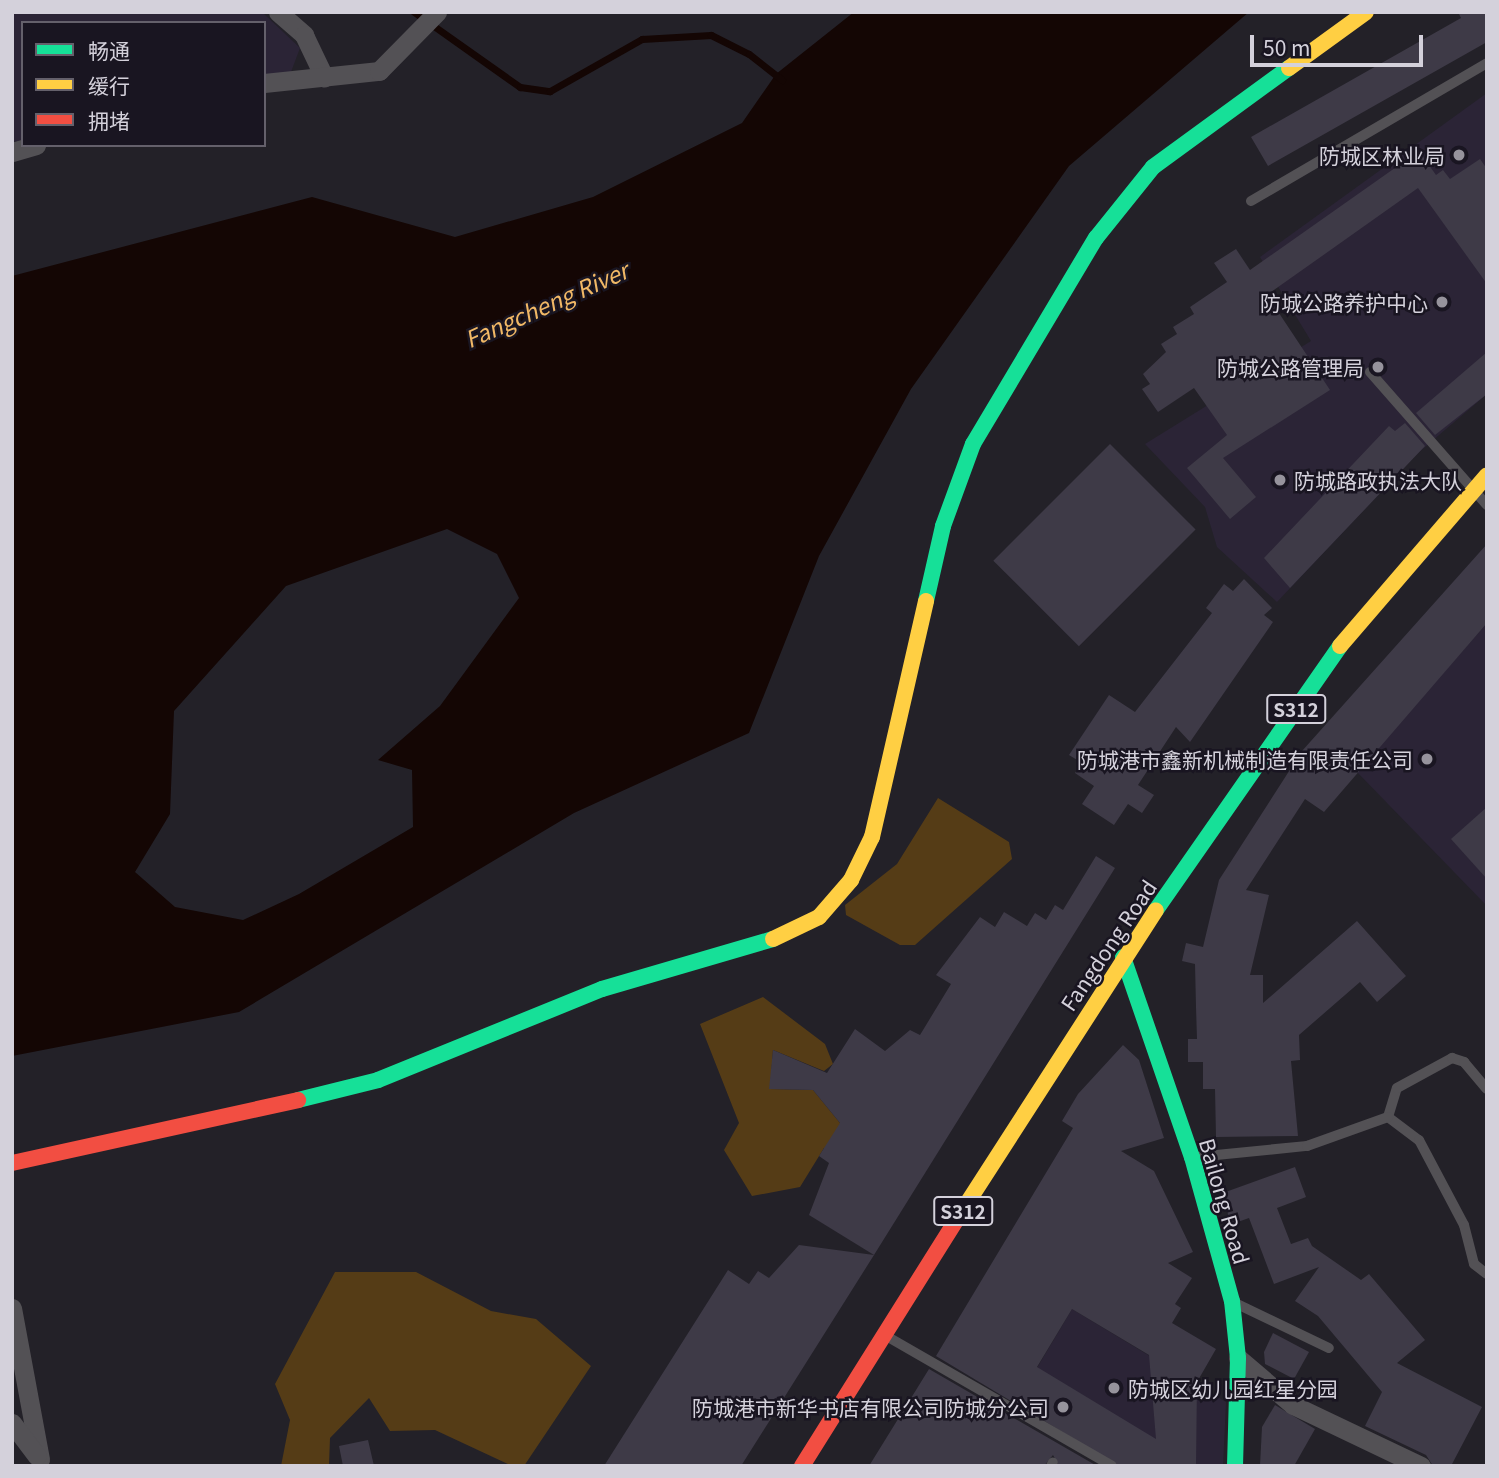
<!DOCTYPE html>
<meta charset="utf-8">
<style>
body{margin:0}
#map{position:relative;width:1499px;height:1478px;overflow:hidden;background:#232128;font-family:Georgia,"Noto Sans SC",serif}
div>[style]{position:absolute}
[style*='--x']{left:calc(var(--x)*1px);top:calc(var(--y)*1px);width:calc(var(--w)*1px);rotate:calc(var(--a)*1deg)}
.built>*{inset:0;background:#2b2436}
.green>*{inset:0;background:#553c16}
.water>*{inset:0;background:#140604}
.stream>*{height:7px;margin:-3.5px;padding:0 3.5px;transform-origin:3.5px;border-radius:3.5px;background:#140604}
.building>*{inset:0;background:#3e3a47;transform-origin:0 0}
.lane>*{height:10px;margin:-5px;padding:0 5px;transform-origin:5px;border-radius:5px;background:#535155}
.street>*{height:19px;margin:-9.5px;padding:0 9.5px;transform-origin:9.5px;border-radius:9.5px;background:#535155}
.fast>*{height:16px;margin:-8px;padding:0 8px;transform-origin:8px;border-radius:8px;background:#16e098}
.slow>*{height:16px;margin:-8px;padding:0 8px;transform-origin:8px;border-radius:8px;background:#ffcf43}
.jam>*{height:16px;margin:-8px;padding:0 8px;transform-origin:8px;border-radius:8px;background:#f24e42}
.dots>*{width:19px;height:19px;translate:-50% -50%;box-sizing:border-box;border:4px solid #191521;border-radius:50%}
span{translate:-50% -50%;white-space:nowrap;text-align:center;line-height:1.15;-webkit-text-stroke:5px #191521;paint-order:stroke}
.shield-label span{padding:2px 5px;background:#191521;border:2px solid;border-radius:5px;-webkit-text-stroke-width:0}
.shield-label{font-size:19px;color:#d4d1db;font-weight:700}
.poi-label{font-size:21px;color:#d4d1db}
.right{translate:-100% -50%;text-align:right}
.left{translate:0 -50%;text-align:left}
.street-label{font-size:21px;color:#d4d1db}
.water-label{font-size:23px;color:#f1b866;font-style:italic}
.frame{position:absolute;inset:0;border:14px solid #d4d1db;pointer-events:none}
.legend{position:absolute;left:21px;top:21px;width:245px;height:126px;box-sizing:border-box;background:#191521;border:2px solid #64606b;margin:0;padding:9px 12px;list-style:none;font-size:21px;color:#d4d1db}
.legend li{display:flex;align-items:center;gap:14px;height:35px}
.legend b{width:35px;border:2px solid #64606b}
.scale{position:absolute;left:1250px;top:35px;width:173px;height:32px;box-sizing:border-box;border:4px solid #d4d1db;border-top:0;padding-left:9px;font-size:21px;line-height:24px;white-space:nowrap;color:#d4d1db;-webkit-text-stroke:5px #191521;paint-order:stroke}
</style>
<div id="map">
<div class="built">
<i style="clip-path:polygon(12px 12px,262px 12px,300px 48px,291px 72px,264px 76px,264px 23px,23px 23px,23px 140px,12px 142px)"></i>
<i style="clip-path:polygon(1487px 93px,1487px 394px,1418px 453px,1277px 602px,1217px 547px,1205px 507px,1145px 444px,1311px 341px,1260px 257px)"></i>
<i style="clip-path:polygon(1487px 623px,1487px 906px,1356px 771px)"></i>
<i style="clip-path:polygon(1072px 1309px,1226px 1402px,1223px 1466px,1139px 1466px,1022px 1393px)"></i>
</div>
<div class="green">
<i style="clip-path:polygon(938px 798px,1009px 842px,1012px 859px,915px 945px,900px 945px,846px 915px,845px 905px,897px 864px)"></i>
<i style="clip-path:polygon(763px 997px,825px 1044px,833px 1064px,824px 1071px,773px 1050px,770px 1089px,813px 1090px,858px 1145px,824px 1148px,800px 1187px,752px 1196px,724px 1150px,739px 1123px,700px 1024px)"></i>
<i style="clip-path:polygon(335px 1272px,416px 1272px,491px 1311px,536px 1319px,591px 1366px,524px 1466px,512px 1466px,435px 1430px,390px 1431px,369px 1398px,330px 1438px,329px 1466px,281px 1466px,290px 1420px,275px 1384px)"></i>
</div>
<div class="water">
<i style="clip-path:polygon(evenodd,854px 12px,1249px 12px,1069px 166px,911px 389px,819px 556px,749px 733px,574px 813px,239px 1012px,12px 1056px,12px 276px,312px 197px,455px 237px,593px 197px,742px 123px,776px 74px,854px 12px,447px 529px,497px 554px,519px 598px,440px 706px,378px 760px,412px 770px,413px 827px,299px 894px,243px 920px,175px 907px,135px 872px,170px 814px,174px 711px,286px 586px,447px 529px)"></i>
</div>
<div class="stream">
<i style="--x:414;--y:12;--w:130;--a:35.3"></i>
<i style="--x:520;--y:87;--w:30;--a:8"></i>
<i style="--x:550;--y:91;--w:106;--a:-29.5"></i>
<i style="--x:642;--y:39;--w:69;--a:-3.3"></i>
<i style="--x:711;--y:35;--w:42;--a:26.6"></i>
<i style="--x:749;--y:54;--w:42;--a:38.2"></i>
</div>
<div class="building">
<i style="clip-path:polygon(1458px 12px,1487px 12px,1487px 42px,1268px 166px,1251px 137px,1461px 18px)"></i>
<i style="clip-path:polygon(1419px 151px,1436px 175px,1443px 170px,1450px 179px,1480px 159px,1487px 169px,1487px 284px,1418px 188px,1267px 295px,1330px 390px,1223px 458px,1256px 497px,1230px 519px,1187px 468px,1227px 435px,1194px 388px,1158px 412px,1142px 389px,1150px 384px,1143px 374px,1166px 352px,1161px 344px,1177px 334px,1173px 327px,1194px 314px,1190px 307px,1227px 282px,1214px 263px,1236px 249px,1250px 270px)"></i>
<i style="clip-path:polygon(1487px 352px,1487px 394px,1435px 435px,1416px 413px)"></i>
<i style="clip-path:polygon(1405px 423px,1425px 446px,1290px 588px,1264px 558px,1389px 426px,1395px 431px)"></i>
<i style="left:1110px;top:444px;width:121px;height:165px;rotate:45deg"></i>
<i style="clip-path:polygon(1487px 544px,1487px 623px,1324px 812px,1305px 799px,1246px 890px,1269px 895px,1250px 975px,1263px 975px,1263px 1003px,1357px 921px,1406px 976px,1377px 1002px,1360px 982px,1299px 1035px,1300px 1060px,1291px 1061px,1298px 1136px,1216px 1137px,1215px 1089px,1203px 1089px,1203px 1062px,1188px 1062px,1188px 1039px,1197px 1039px,1196px 1007px,1195px 964px,1182px 961px,1186px 943px,1203px 947px,1219px 880px,1302px 751px)"></i>
<i style="clip-path:polygon(1244px 579px,1272px 608px,1264px 615px,1273px 622px,1190px 742px,1176px 727px,1138px 785px,1154px 795px,1142px 813px,1128px 804px,1114px 825px,1082px 804px,1094px 786px,1075px 773px,1082px 763px,1069px 755px,1109px 695px,1135px 712px,1212px 613px,1206px 608px,1224px 584px,1233px 591px)"></i>
<i style="clip-path:polygon(1487px 807px,1487px 879px,1451px 839px)"></i>
<i style="clip-path:polygon(1096px 856px,1115px 868px,874px 1255px,809px 1215px,829px 1163px,819px 1156px,840px 1123px,813px 1090px,769px 1089px,773px 1050px,827px 1073px,855px 1029px,885px 1051px,910px 1030px,920px 1035px,951px 984px,936px 975px,980px 917px,995px 927px,1004px 912px,1027px 926px,1035px 913px,1046px 920px,1055px 905px,1063px 910px)"></i>
<i style="clip-path:polygon(evenodd,1123px 1045px,1139px 1060px,1164px 1138px,1121px 1151px,1154px 1171px,1193px 1252px,1168px 1263px,1192px 1278px,1175px 1304px,1181px 1308px,1172px 1323px,1216px 1349px,1197px 1382px,1196px 1466px,1119px 1466px,936px 1356px,1073px 1128px,1062px 1121px,1078px 1094px,1123px 1045px,1072px 1309px,1149px 1355px,1156px 1439px,1037px 1367px,1072px 1309px)"></i>
<i style="clip-path:polygon(1295px 1167px,1306px 1197px,1277px 1208px,1291px 1244px,1308px 1238px,1312px 1246px,1361px 1280px,1369px 1274px,1425px 1340px,1397px 1363px,1482px 1407px,1451px 1466px,1433px 1466px,1426px 1455px,1365px 1426px,1382px 1392px,1318px 1316px,1295px 1301px,1319px 1267px,1274px 1284px,1249px 1218px,1232px 1224px,1220px 1194px)"></i>
<i style="clip-path:polygon(799px 1245px,874px 1255px,741px 1466px,604px 1466px,728px 1270px,749px 1284px,758px 1271px,769px 1278px)"></i>
<i style="clip-path:polygon(1273px 1333px,1309px 1352px,1294px 1379px,1265px 1364px,1264px 1352px)"></i>
<i style="clip-path:polygon(929px 1369px,1097px 1466px,1059px 1466px,1053px 1455px,1044px 1466px,869px 1466px)"></i>
<i style="clip-path:polygon(1275px 1405px,1315px 1429px,1294px 1466px,1260px 1466px,1262px 1427px)"></i>
<i style="clip-path:polygon(368px 1440px,374px 1466px,343px 1466px,339px 1446px)"></i>
</div>
<div class="lane">
<i style="--x:1251;--y:201;--w:273;--a:-30.3"></i>
<i style="--x:1370;--y:372;--w:177;--a:48.7"></i>
<i style="--x:1388;--y:1117;--w:39;--a:37"></i>
<i style="--x:1419;--y:1140;--w:96;--a:62.1"></i>
<i style="--x:1464;--y:1225;--w:40;--a:75.6"></i>
<i style="--x:1474;--y:1264;--w:16;--a:38"></i>
<i style="--x:1388;--y:1117;--w:30;--a:-73"></i>
<i style="--x:1397;--y:1088;--w:63;--a:-28.6"></i>
<i style="--x:1452;--y:1058;--w:13;--a:18"></i>
<i style="--x:1464;--y:1062;--w:35;--a:50"></i>
<i style="--x:1196;--y:1157;--w:112;--a:-5.7"></i>
<i style="--x:1307;--y:1146;--w:86;--a:-19.7"></i>
<i style="--x:1235;--y:1303;--w:104;--a:25.6"></i>
<i style="--x:888;--y:1337;--w:258;--a:29.9"></i>
<i style="--x:1051;--y:1466;--w:4;--a:-63"></i>
</div>
<div class="street">
<i style="--x:278;--y:12;--w:35;--a:41"></i>
<i style="--x:304;--y:35;--w:47;--a:64.5"></i>
<i style="--x:264;--y:83;--w:116;--a:-6"></i>
<i style="--x:379;--y:71;--w:83;--a:-45.5"></i>
<i style="--x:12;--y:152;--w:25;--a:-16"></i>
<i style="--x:12;--y:1308;--w:154;--a:79.5"></i>
<i style="--x:1238;--y:1358;--w:72;--a:40.5"></i>
<i style="--x:1293;--y:1405;--w:142;--a:25.5"></i>
<i style="--x:12;--y:1423;--w:41;--a:52.9"></i>
</div>
<div class="fast">
<i style="--x:926;--y:601;--w:77;--a:-77.2"></i>
<i style="--x:943;--y:526;--w:87;--a:-69.9"></i>
<i style="--x:973;--y:444;--w:240;--a:-59.2"></i>
<i style="--x:1096;--y:238;--w:91;--a:-51.2"></i>
<i style="--x:1153;--y:167;--w:168;--a:-36.1"></i>
<i style="--x:1156;--y:910;--w:322;--a:-55.1"></i>
<i style="--x:1123;--y:957;--w:212;--a:71"></i>
<i style="--x:1192;--y:1157;--w:149;--a:74.5"></i>
<i style="--x:1232;--y:1301;--w:57;--a:84"></i>
<i style="--x:1238;--y:1358;--w:108;--a:91.6"></i>
<i style="--x:298;--y:1100;--w:82;--a:-14"></i>
<i style="--x:378;--y:1080;--w:242;--a:-22.1"></i>
<i style="--x:602;--y:989;--w:178;--a:-16.3"></i>
</div>
<div class="slow">
<i style="--x:1289;--y:68;--w:95;--a:-36"></i>
<i style="--x:1340;--y:646;--w:225;--a:-49.3"></i>
<i style="--x:773;--y:939;--w:51;--a:-25.6"></i>
<i style="--x:819;--y:917;--w:49;--a:-49.1"></i>
<i style="--x:851;--y:880;--w:48;--a:-64"></i>
<i style="--x:872;--y:837;--w:242;--a:-77.1"></i>
<i style="--x:964;--y:1208;--w:354;--a:-57.2"></i>
</div>
<div class="jam">
<i style="--x:12;--y:1163;--w:293;--a:-12.4"></i>
<i style="--x:802;--y:1466;--w:305;--a:-57.9"></i>
</div>
<div class="dots">
<i style="left:1459px;top:155px;background:#96939c"></i>
<i style="left:1442px;top:302px;background:#96939c"></i>
<i style="left:1378px;top:367px;background:#96939c"></i>
<i style="left:1280px;top:480px;background:#96939c"></i>
<i style="left:1427px;top:759px;background:#96939c"></i>
<i style="left:1114px;top:1388px;background:#96939c"></i>
<i style="left:1063px;top:1407px;background:#96939c"></i>
</div>
<div class="shield-label">
<span style="left:1296px;top:709px">S312</span>
<span style="left:963px;top:1211px">S312</span>
</div>
<div class="poi-label">
<span class="right" style="left:1445px;top:155px">防城区林业局</span>
<span class="right" style="left:1428px;top:302px">防城公路养护中心</span>
<span class="right" style="left:1364px;top:367px">防城公路管理局</span>
<span class="left" style="left:1294px;top:480px">防城路政执法大队</span>
<span class="right" style="left:1413px;top:759px">防城港市鑫新机械制造有限责任公司</span>
<span class="left" style="left:1128px;top:1388px">防城区幼儿园红星分园</span>
<span class="right" style="left:1049px;top:1407px">防城港市新华书店有限公司防城分公司</span>
</div>
<div class="street-label">
<span style="left:1108px;top:945px;rotate:-56deg">Fangdong Road</span>
<span style="left:1225px;top:1201px;rotate:74deg">Bailong Road</span>
</div>
<div class="water-label">
<span style="left:546px;top:304px;rotate:-24deg">Fangcheng River</span>
</div>
<div class="frame"></div>
<ul class="legend">
<li><b style="height:9px;background:#16e098"></b>畅通</li>
<li><b style="height:9px;background:#ffcf43"></b>缓行</li>
<li><b style="height:9px;background:#f24e42"></b>拥堵</li>
</ul>
<div class="scale">50 m</div>
</div>
